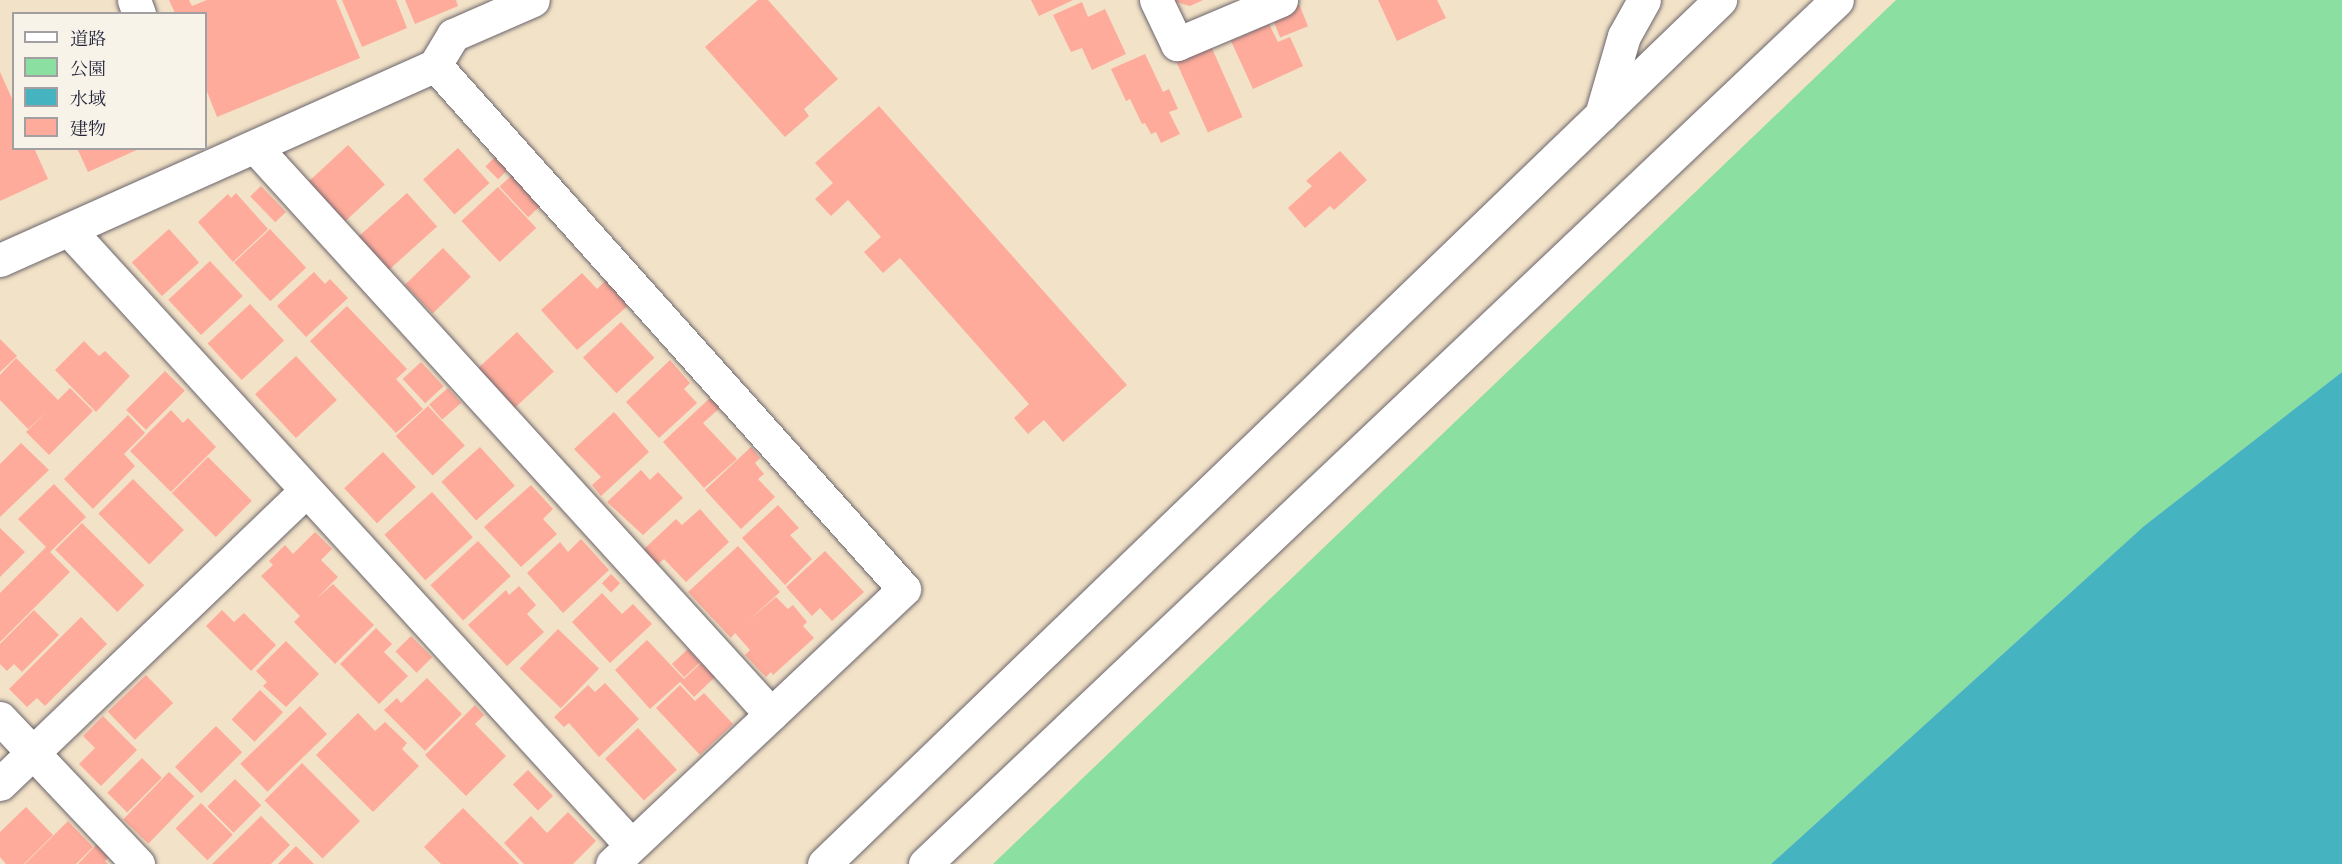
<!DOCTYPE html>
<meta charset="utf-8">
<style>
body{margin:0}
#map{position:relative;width:2342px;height:864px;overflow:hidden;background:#f2e2c7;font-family:"Old Standard TT","Noto Serif JP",serif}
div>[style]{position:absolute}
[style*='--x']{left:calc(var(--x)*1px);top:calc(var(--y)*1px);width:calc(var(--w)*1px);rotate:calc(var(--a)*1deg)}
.green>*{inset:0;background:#8bdfa0}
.water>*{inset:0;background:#45b4c0}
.building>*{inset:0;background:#feab9b;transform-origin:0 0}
.roads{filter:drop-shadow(0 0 2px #6b656c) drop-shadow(0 0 2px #6b656c)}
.minor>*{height:33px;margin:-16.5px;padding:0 16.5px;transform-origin:16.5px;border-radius:16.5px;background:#fff}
.tertiary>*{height:33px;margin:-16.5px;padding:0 16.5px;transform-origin:16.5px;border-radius:16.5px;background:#fff}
span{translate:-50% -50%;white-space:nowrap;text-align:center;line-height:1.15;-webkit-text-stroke:4.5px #f7f3e8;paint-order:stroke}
.legend{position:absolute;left:12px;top:12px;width:195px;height:138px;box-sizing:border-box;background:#f7f3e8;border:2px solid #a29fa3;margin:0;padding:8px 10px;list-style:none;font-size:18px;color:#22223b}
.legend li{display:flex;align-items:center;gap:12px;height:30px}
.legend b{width:30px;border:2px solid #a29fa3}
</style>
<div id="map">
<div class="green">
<i style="clip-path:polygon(1896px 0,2342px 0,2342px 372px,2144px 526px,1771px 864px,993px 864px)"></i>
</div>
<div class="water">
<i style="clip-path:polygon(2342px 372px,2342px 864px,1771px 864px,2144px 526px)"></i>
</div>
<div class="building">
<i style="clip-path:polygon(169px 0,189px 0,192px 6px,207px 0,336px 0,360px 58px,217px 117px,206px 89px,206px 14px,175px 13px)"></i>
<i style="clip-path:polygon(342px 0,396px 0,407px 28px,362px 47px)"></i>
<i style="clip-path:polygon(405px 0,456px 0,458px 6px,415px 24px)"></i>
<i style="clip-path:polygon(758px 0,768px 0,838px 79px,804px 109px,809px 116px,785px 137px,705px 47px)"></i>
<i style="clip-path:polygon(1031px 0,1073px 0,1039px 16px)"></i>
<i style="clip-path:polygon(1169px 0,1203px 0,1190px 6px)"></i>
<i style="clip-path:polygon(1378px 0,1437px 0,1446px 18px,1397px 41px)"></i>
<i style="clip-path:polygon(1082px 2px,1088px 17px,1105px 9px,1126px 54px,1092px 70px,1082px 48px,1071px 52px,1053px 15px)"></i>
<i style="left:1299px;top:4px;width:24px;height:30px;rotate:68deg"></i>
<i style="clip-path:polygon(1269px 24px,1278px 42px,1290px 37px,1303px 66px,1253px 89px,1231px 41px)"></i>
<i style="left:1210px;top:44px;width:80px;height:38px;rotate:66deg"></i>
<i style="clip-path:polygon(1145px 54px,1163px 92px,1169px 89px,1178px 109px,1169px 112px,1180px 134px,1161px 143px,1156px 132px,1151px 134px,1145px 123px,1142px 124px,1130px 99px,1126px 101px,1111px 69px)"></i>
<i style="clip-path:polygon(0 72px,14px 103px,14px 148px,34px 148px,48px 179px,0 201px)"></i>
<i style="clip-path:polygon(879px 106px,1127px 385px,1063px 442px,1044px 420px,1028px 434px,1014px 418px,1029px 404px,900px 258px,883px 273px,864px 252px,881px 237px,848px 200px,831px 216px,815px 199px,833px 183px,815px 163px)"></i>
<i style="left:348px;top:145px;width:54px;height:54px;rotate:47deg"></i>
<i style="clip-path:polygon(77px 148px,141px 148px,88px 172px)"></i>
<i style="left:458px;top:148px;width:47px;height:47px;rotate:48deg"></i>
<i style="clip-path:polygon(1340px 151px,1367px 180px,1334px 210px,1330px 206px,1305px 228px,1288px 208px,1312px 186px,1306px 181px)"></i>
<i style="left:496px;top:156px;width:18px;height:15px;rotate:45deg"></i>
<i style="left:512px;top:175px;width:42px;height:17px;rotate:47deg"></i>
<i style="left:261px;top:186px;width:36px;height:15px;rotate:46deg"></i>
<i style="left:498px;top:187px;width:56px;height:50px;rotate:47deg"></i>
<i style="clip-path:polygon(236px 193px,268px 229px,233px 262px,198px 222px,228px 194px,231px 198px)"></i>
<i style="left:407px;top:193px;width:45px;height:67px;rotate:48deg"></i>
<i style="left:169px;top:229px;width:45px;height:50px;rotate:48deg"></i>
<i style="left:270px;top:229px;width:53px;height:49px;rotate:47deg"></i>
<i style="left:443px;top:248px;width:40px;height:53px;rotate:46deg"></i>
<i style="left:210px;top:261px;width:48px;height:57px;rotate:47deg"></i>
<i style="clip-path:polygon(314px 272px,325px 284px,330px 279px,348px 298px,306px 337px,277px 306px)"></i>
<i style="clip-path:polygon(582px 273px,597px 289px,607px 279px,630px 304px,577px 350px,541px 310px)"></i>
<i style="left:250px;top:304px;width:50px;height:58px;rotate:47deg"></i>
<i style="clip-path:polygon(347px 306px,407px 369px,396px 379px,423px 409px,396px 433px,310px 341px)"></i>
<i style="left:621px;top:322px;width:49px;height:52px;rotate:47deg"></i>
<i style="left:517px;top:332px;width:54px;height:54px;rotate:47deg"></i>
<i style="clip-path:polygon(0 339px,17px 356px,0 372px)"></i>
<i style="clip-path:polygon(84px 341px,99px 356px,105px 351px,130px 376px,96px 412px,55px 370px)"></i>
<i style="left:296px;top:356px;width:60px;height:56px;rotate:47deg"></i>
<i style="clip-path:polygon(16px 358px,58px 400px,70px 388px,93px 411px,49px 455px,26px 432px,47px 411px,28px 429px,0 400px,0 375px)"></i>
<i style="clip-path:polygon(670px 360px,690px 383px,684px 389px,697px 403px,659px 438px,626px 402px)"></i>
<i style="left:421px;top:362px;width:33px;height:25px;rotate:47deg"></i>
<i style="left:165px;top:371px;width:28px;height:55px;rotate:45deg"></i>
<i style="left:448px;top:388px;width:20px;height:25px;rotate:49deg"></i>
<i style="clip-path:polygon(711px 397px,721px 407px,703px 423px,737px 459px,704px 488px,663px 442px)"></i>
<i style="left:428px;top:406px;width:54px;height:44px;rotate:47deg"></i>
<i style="clip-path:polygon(171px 410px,183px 423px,188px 418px,216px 447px,171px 492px,130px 451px)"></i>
<i style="clip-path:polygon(614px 412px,649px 452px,601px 496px,592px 485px,601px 477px,574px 449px)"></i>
<i style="clip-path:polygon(128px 415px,145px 433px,124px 454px,135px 466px,93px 509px,64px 479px)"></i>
<i style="clip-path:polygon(21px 443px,49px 470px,0 517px,0 464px)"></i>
<i style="left:480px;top:447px;width:52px;height:52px;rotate:48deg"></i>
<i style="clip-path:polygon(751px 447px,760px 458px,755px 463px,764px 474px,758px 479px,775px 497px,741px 529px,705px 490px)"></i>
<i style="left:383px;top:452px;width:48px;height:53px;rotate:47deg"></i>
<i style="left:208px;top:457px;width:62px;height:51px;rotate:45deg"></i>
<i style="clip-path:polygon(641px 470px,650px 480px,658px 472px,683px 498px,643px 535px,607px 502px)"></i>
<i style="left:133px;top:479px;width:72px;height:49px;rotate:45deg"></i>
<i style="clip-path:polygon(54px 484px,86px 517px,50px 552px,70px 572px,0 642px,0 593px,46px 547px,18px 519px)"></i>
<i style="clip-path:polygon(531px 485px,553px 509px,543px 519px,557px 534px,521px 567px,484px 527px)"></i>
<i style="left:432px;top:492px;width:61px;height:64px;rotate:48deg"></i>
<i style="clip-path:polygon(778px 505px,799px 528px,790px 535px,812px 559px,785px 585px,742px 538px)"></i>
<i style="clip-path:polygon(700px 509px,729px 542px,686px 582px,664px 559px,657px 565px,643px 550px,676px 519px,682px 525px)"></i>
<i style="left:82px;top:523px;width:88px;height:38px;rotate:45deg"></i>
<i style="clip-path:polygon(0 528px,25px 552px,0 577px)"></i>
<i style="clip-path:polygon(315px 532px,332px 549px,321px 560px,338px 577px,316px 599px,333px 584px,374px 625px,335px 664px,294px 622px,300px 616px,261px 576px,273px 565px,269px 561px,285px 545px,293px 554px)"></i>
<i style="clip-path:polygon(581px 539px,609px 570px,563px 613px,527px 573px,560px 542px,568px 552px)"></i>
<i style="left:478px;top:541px;width:48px;height:65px;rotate:47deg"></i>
<i style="clip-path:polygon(738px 546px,780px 592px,748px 621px,776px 597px,788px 609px,793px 605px,807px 622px,803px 626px,814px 638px,773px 675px,771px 672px,766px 677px,745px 655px,750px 650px,735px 633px,731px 638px,688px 592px)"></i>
<i style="clip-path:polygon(825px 551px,864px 592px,832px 621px,820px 608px,812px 616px,786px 587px)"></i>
<i style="left:611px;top:574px;width:13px;height:13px;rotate:45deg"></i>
<i style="clip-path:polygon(519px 586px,536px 605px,527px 614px,544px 632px,507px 666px,468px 625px,506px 590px,509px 595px)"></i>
<i style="clip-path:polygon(602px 593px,622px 614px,633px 604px,652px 624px,610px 663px,572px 622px)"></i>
<i style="clip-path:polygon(34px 610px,59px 635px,22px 672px,14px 664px,7px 671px,0 664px,0 644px)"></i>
<i style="clip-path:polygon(222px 610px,234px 622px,244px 613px,276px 645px,251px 671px,206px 626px)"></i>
<i style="clip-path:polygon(81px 617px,107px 644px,45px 706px,37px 698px,27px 707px,9px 689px)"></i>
<i style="clip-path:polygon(376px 628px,392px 644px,384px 652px,408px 676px,379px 704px,340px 664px)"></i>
<i style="left:558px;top:629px;width:57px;height:55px;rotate:44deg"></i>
<i style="left:411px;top:636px;width:30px;height:22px;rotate:45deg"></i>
<i style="clip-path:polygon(647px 640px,684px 679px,701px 663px,715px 677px,694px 697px,680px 682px,650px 709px,615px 670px)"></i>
<i style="clip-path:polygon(286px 641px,319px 674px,286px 707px,263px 686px,267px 682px,256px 671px)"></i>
<i style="left:688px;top:649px;width:18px;height:22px;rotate:47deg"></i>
<i style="left:146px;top:675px;width:39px;height:53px;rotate:46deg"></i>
<i style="clip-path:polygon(427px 678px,462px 714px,425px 751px,384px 710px,397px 698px,401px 703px)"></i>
<i style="clip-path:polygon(605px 683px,639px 719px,599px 757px,569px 723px,564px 727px,554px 717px,588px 685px,595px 692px)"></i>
<i style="clip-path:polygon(680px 685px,695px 701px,704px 693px,733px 724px,700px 755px,656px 708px)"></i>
<i style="left:260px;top:690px;width:32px;height:41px;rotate:44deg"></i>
<i style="clip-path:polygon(475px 705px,484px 715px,475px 724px,506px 756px,466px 796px,425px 755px)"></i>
<i style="left:300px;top:706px;width:39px;height:83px;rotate:46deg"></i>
<i style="clip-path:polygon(358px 713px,375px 731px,385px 722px,407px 743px,402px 749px,419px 766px,373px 812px,316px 755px)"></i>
<i style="clip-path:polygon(103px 716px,137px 750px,101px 786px,79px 764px,95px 748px,83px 736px)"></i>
<i style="left:216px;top:726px;width:37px;height:58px;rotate:45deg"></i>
<i style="left:638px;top:728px;width:57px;height:45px;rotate:47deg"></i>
<i style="left:142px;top:758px;width:28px;height:49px;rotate:45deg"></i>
<i style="left:302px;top:763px;width:82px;height:53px;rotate:45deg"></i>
<i style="left:528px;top:770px;width:36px;height:21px;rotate:46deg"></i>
<i style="left:169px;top:772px;width:35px;height:66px;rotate:44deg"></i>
<i style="left:235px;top:779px;width:37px;height:39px;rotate:45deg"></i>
<i style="left:201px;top:803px;width:45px;height:36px;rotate:45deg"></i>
<i style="clip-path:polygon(26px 807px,53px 835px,24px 864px,6px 864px,0 857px,0 832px)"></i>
<i style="clip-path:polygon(463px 808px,519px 864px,441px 864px,424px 847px)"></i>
<i style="clip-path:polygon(568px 812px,596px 841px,573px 864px,524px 864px,504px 843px,531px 816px,547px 833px)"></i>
<i style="clip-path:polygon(261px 816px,290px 845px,271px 864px,212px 864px)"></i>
<i style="clip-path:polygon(68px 821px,93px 847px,76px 864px,25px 864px)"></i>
<i style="clip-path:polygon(98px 843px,111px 855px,105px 861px,108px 864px,78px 864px)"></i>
<i style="clip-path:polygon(296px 846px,314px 864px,278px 864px)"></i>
</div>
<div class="roads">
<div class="minor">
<i style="--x:134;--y:0;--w:15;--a:70"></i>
<i style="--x:1156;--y:0;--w:49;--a:64.5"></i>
<i style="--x:1177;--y:44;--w:113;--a:-22.9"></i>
<i style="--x:435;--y:65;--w:703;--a:48.17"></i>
<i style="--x:904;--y:589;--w:401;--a:136.7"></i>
<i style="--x:1601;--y:115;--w:82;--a:-73.8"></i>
<i style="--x:1624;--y:36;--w:41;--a:-60.9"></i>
<i style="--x:255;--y:147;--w:767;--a:47.7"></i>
<i style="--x:69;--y:230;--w:833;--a:47.58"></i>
<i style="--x:0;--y:260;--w:477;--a:-24.1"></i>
<i style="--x:435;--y:65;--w:35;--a:-59"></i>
<i style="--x:453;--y:35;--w:87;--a:-23.6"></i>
<i style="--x:0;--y:718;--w:201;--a:46.6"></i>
<i style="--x:0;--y:784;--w:424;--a:-43.8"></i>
<i style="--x:925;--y:864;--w:1256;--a:-43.45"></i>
</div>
<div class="tertiary">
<i style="--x:824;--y:864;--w:1245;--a:-43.96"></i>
</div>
</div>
<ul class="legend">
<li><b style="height:8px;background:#fff"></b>道路</li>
<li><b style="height:16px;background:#8bdfa0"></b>公園</li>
<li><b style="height:16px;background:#45b4c0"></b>水域</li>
<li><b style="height:16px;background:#feab9b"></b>建物</li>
</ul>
</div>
